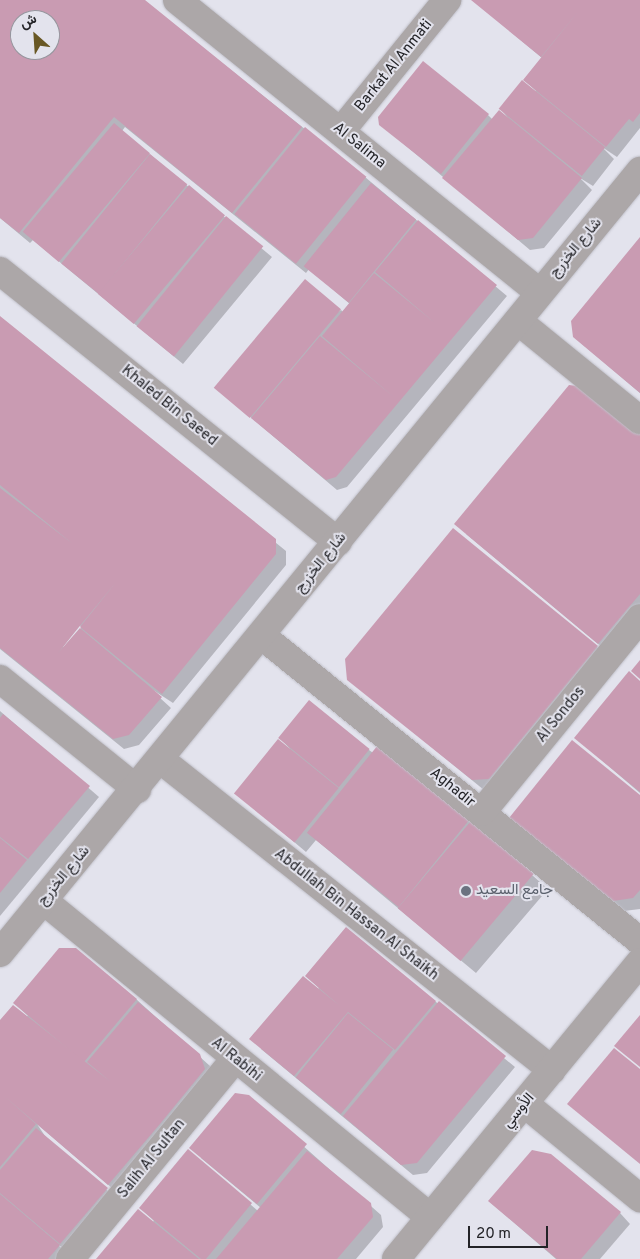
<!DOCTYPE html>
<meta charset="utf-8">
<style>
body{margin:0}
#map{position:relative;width:640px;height:1259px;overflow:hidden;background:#e3e3ed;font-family:Overpass,Vazirmatn,sans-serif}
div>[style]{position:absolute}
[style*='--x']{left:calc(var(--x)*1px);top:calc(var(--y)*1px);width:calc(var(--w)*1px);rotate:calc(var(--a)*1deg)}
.shadow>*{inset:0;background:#0003}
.building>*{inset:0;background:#c99bb2;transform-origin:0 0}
.roads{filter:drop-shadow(0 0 1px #c0c0c9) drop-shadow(0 0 1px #c0c0c9)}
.minor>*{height:28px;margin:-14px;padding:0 14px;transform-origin:14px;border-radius:14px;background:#aca7a8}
.dots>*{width:14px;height:14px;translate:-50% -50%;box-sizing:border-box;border:2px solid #e3e3ed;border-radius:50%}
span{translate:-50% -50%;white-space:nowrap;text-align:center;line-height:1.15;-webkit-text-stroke:4px #e3e3ed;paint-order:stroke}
.street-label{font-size:15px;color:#232327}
.worship-label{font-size:15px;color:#5b616d}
.left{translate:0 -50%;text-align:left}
.north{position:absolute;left:10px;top:10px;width:50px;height:50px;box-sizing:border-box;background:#e3e3ed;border:1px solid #96969e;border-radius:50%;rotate:334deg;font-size:14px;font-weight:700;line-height:20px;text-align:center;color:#232327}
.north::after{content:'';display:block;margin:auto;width:18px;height:22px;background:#685724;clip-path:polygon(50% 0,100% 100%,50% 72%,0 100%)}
.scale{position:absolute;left:468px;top:1226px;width:80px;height:22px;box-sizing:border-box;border:2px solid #232327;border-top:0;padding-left:6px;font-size:15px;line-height:18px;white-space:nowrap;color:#232327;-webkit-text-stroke:4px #e3e3ed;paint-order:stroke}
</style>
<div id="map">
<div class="shadow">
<i style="clip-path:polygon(evenodd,0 0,143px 0,365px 177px,507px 296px,347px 487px,337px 490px,216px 388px,341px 310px,343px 312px,350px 304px,309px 269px,306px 273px,125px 127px,122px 131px,272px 257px,183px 364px,33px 240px,30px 243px,0 218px,0 0,20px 20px,50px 20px,50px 50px,20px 50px,20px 20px)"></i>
<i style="clip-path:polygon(473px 0,640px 0,640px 128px,617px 157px,602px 147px,614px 159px,593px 186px,580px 178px,592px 190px,544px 248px,530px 250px,380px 124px,488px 115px,492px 119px,511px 122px,501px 109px,536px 91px,525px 80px,542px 58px)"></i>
<i style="clip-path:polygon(640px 239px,640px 393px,574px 337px)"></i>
<i style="clip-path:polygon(evenodd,0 318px,286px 551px,286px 565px,173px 703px,147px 686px,171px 708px,139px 745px,124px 749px,0 649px,0 318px,79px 625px,82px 627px,65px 648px,63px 647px,79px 625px)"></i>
<i style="clip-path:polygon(640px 433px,640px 616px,609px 653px,466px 534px)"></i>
<i style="clip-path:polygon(597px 647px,607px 657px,484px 790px,348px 679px)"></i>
<i style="clip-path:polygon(640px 682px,640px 793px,576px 738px)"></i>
<i style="clip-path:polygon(0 711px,99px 797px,0 916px)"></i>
<i style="clip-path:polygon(280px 738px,369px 750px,469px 820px,548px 889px,476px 973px,316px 840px,306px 852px,236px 793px,290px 749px)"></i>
<i style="clip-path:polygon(640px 797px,640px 909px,624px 911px,521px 828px)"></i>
<i style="clip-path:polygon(346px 928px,515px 1067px,427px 1173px,413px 1175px,261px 1049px,319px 988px,307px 976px)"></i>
<i style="clip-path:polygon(136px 999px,210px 1066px,215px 1080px,119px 1194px,37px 1124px,45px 1136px,117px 1199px,71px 1253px,57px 1244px,70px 1256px,67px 1259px,0 1259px,0 1023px,28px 1016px,15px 1003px)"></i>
<i style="clip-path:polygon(248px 1097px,381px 1215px,383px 1227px,356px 1259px,98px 1259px,154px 1221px,141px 1208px,188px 1151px,258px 1211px,261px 1208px,201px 1158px)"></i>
<i style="clip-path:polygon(489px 1201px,620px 1213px,630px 1224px,600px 1259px,556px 1259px)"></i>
</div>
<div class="building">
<i style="clip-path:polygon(evenodd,0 0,145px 0,302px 127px,232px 213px,114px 117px,19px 233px,0 218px,0 0,20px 20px,50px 20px,50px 50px,20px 50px,20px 20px)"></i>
<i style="clip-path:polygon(471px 0,640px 0,640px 113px,633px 122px,629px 119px,606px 147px,523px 80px,581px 8px,541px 57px)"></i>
<i style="clip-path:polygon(423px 61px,489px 114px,441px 174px,379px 125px,378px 117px)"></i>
<i style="left:522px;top:80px;width:107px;height:37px;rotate:39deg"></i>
<i style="clip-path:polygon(499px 110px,582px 178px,533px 238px,518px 240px,442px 178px)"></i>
<i style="left:114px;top:123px;width:47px;height:142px;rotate:40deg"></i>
<i style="left:305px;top:127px;width:79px;height:112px;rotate:39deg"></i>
<i style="left:150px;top:154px;width:48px;height:141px;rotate:39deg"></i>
<i style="left:371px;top:183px;width:58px;height:107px;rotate:39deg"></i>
<i style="left:189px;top:185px;width:47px;height:142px;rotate:40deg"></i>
<i style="left:226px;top:216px;width:48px;height:142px;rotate:39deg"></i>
<i style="clip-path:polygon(418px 220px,497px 285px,336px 477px,326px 480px,251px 418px,320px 336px,395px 398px,322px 336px,374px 273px,435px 323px,375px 272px)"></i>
<i style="clip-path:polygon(640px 237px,640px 393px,573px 337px,571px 321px)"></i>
<i style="left:305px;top:279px;width:47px;height:142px;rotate:40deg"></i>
<i style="clip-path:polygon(0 316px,276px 539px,276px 554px,162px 694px,80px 627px,117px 581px,79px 627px,77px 626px,79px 627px,58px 653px,80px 628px,162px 697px,129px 735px,113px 739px,0 648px,0 488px,73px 544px,0 485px)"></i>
<i style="clip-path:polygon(569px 385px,586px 387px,640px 431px,640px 594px,598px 644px,454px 524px)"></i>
<i style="clip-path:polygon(453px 528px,598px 646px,489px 779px,472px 780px,347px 680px,345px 659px)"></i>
<i style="clip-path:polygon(640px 660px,640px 679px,631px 671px)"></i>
<i style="clip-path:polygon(629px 671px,640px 681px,640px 792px,574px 738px)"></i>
<i style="left:309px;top:700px;width:78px;height:49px;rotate:39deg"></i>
<i style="clip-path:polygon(3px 714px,90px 786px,28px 859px,0 837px,0 718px)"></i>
<i style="left:278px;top:739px;width:78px;height:70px;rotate:39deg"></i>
<i style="clip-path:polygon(572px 740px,640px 795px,640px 890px,633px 898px,613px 901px,509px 818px)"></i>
<i style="left:378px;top:745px;width:118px;height:113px;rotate:39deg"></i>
<i style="left:471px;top:821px;width:82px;height:114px;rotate:40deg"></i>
<i style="clip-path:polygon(0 838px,27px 860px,0 893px)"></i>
<i style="clip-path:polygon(346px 927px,436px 1001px,395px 1050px,348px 1012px,294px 1076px,249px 1039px,303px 976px,340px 1006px,305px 976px)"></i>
<i style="clip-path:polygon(59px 948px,76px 948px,137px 999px,84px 1062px,13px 1003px)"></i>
<i style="clip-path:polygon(439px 1001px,506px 1056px,417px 1163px,401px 1165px,343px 1116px)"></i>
<i style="clip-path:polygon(138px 1002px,200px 1054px,205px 1069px,160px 1124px,108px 1185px,3px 1095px,36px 1124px,0 1167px,0 1020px,13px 1005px,111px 1082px,87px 1062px)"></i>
<i style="left:348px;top:1013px;width:58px;height:83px;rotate:39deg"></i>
<i style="clip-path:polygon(640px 1015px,640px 1067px,614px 1046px)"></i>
<i style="clip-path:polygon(614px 1048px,640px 1069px,640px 1164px,567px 1104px)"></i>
<i style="clip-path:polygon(235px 1093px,249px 1095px,307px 1144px,257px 1204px,189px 1148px)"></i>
<i style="clip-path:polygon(36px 1128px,108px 1188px,60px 1244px,0 1193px,0 1170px)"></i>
<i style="clip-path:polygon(188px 1149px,252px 1203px,206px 1259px,201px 1259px,139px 1208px)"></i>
<i style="clip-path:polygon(532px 1150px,551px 1154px,621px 1212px,581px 1259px,557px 1259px,488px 1201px)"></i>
<i style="clip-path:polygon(307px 1151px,371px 1203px,373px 1217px,337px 1259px,216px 1259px)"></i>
<i style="clip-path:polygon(0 1194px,60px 1245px,48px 1259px,0 1259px)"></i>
<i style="clip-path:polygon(138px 1209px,199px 1259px,96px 1259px)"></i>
</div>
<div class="roads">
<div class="minor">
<i style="--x:177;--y:0;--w:465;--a:38.9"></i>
<i style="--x:341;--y:131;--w:169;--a:-51"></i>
<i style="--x:0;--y:271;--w:433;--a:38.7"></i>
<i style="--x:518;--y:321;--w:157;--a:39.1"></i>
<i style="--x:262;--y:636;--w:486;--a:38.9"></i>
<i style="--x:0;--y:679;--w:176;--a:38.8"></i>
<i style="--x:161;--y:760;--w:499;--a:38.4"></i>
<i style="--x:482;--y:812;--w:250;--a:-50.8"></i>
<i style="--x:44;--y:901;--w:499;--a:39.3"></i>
<i style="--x:0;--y:953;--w:1011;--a:-50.7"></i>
<i style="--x:525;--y:1104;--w:149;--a:39.3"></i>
<i style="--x:70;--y:1259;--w:259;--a:-50.5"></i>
<i style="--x:396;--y:1259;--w:384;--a:-50.6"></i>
</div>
</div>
<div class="dots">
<i style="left:466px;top:891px;background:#6b7280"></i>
</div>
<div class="street-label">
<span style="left:394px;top:66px;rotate:-51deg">Barkat Al Anmati</span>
<span style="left:359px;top:146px;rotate:39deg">Al Salima</span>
<span style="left:576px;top:248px;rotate:-50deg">شارع الخزرج</span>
<span style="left:169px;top:406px;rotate:39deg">Khaled Bin Saeed</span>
<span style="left:321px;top:563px;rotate:-51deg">شارع الخزرج</span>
<span style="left:561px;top:715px;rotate:-51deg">Al Sondos</span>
<span style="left:452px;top:788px;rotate:39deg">Aghadir</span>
<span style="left:64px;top:876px;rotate:-50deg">شارع الخزرج</span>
<span style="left:356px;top:915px;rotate:38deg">Abdullah Bin Hassan Al Shaikh</span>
<span style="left:236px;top:1060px;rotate:39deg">Al Rabihi</span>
<span style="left:519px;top:1111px;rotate:-50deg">الأوسي</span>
<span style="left:152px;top:1159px;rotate:-51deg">Salih Al Sultan</span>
</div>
<div class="worship-label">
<span class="left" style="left:476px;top:891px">جامع السعيد</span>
</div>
<div class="north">ش</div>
<div class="scale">20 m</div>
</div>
